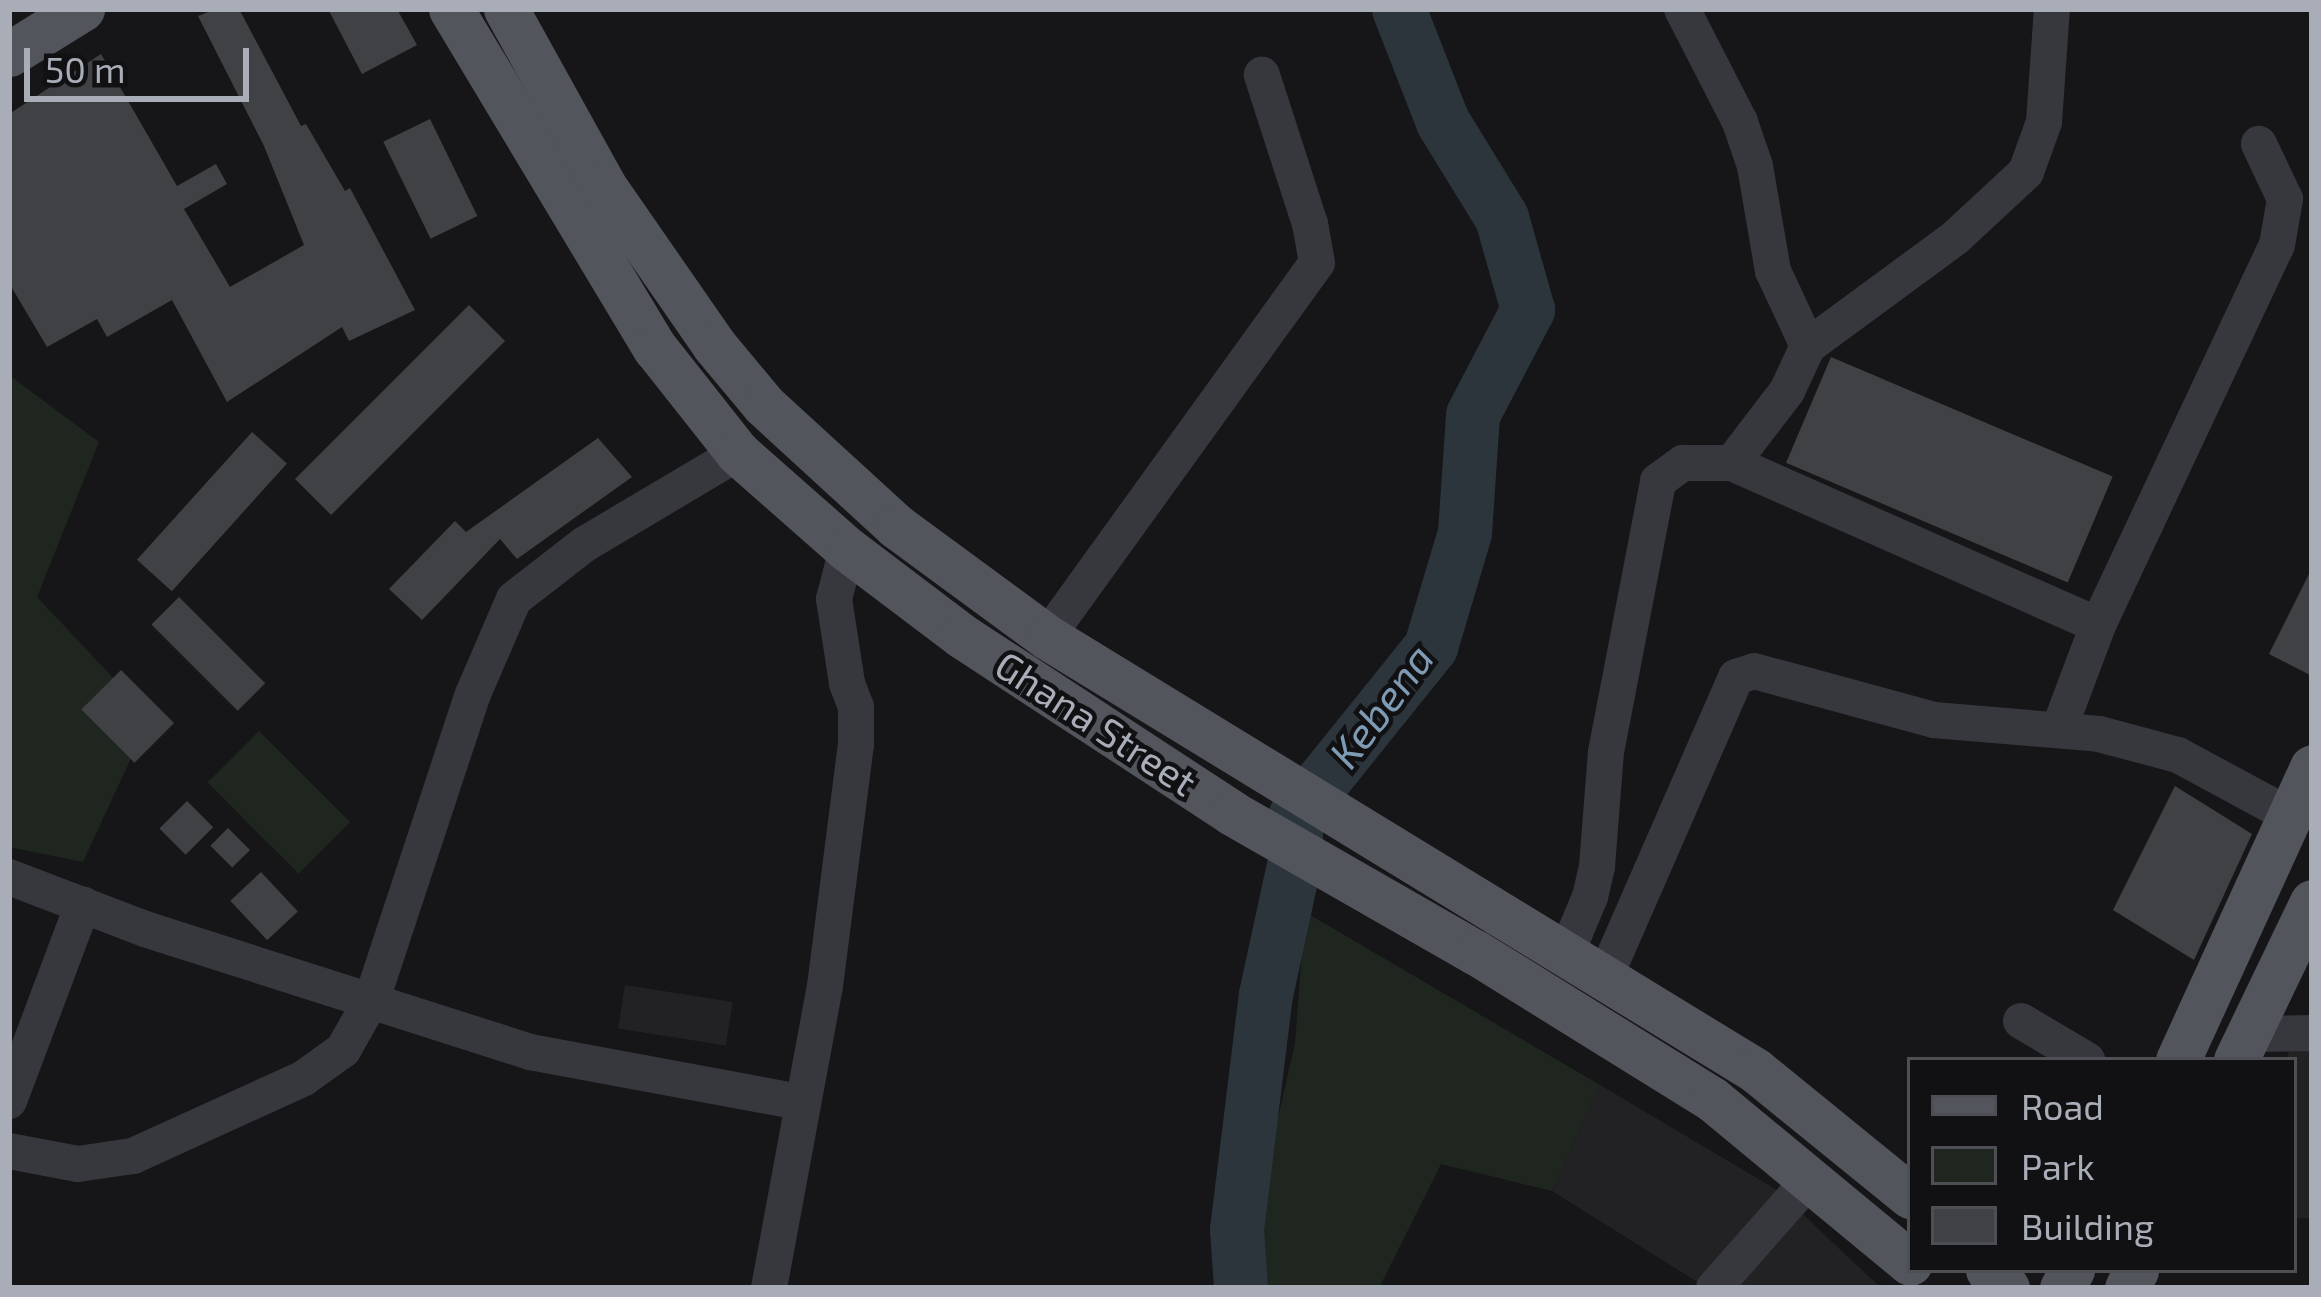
<!DOCTYPE html>
<style>
body{margin:0}
#map{position:relative;width:2321px;height:1297px;overflow:hidden;background:#161618;font-family:"Exo 2",sans-serif}
div>[style]{position:absolute}
[style*='--x']{left:calc(var(--x)*1px);top:calc(var(--y)*1px);width:calc(var(--w)*1px);rotate:calc(var(--a)*1deg)}
.built>*{inset:0;background:#222225;transform-origin:0 0}
.green>*{inset:0;background:#1e261f;transform-origin:0 0}
.river>*{height:54px;margin:-27px;padding:0 27px;transform-origin:27px;border-radius:27px;background:#2c353c}
.building>*{inset:0;background:#404145;transform-origin:0 0}
.minor>*{height:36px;margin:-18px;padding:0 18px;transform-origin:18px;border-radius:18px;background:#37383d}
.major>*{height:45px;margin:-22.5px;padding:0 22.5px;transform-origin:22.5px;border-radius:22.5px;background:#53555c}
span{translate:-50% -50%;white-space:nowrap;text-align:center;line-height:1.15;-webkit-text-stroke:9px #111113;paint-order:stroke}
.street-label{font-size:39px;color:#a8adb8}
.water-label{font-size:42px;color:#7f9bb3;font-style:italic}
.frame{position:absolute;inset:0;border:12px solid #a8adb8;pointer-events:none}
.legend{position:absolute;left:1907px;top:1057px;width:390px;height:216px;box-sizing:border-box;background:#111113;border:3px solid #4d4f55;margin:0;padding:15px 21px;list-style:none;font-size:36px;color:#a8adb8}
.legend li{display:flex;align-items:center;gap:24px;height:60px}
.legend b{width:60px;border:3px solid #4d4f55}
.scale{position:absolute;left:24px;top:48px;width:225px;height:54px;box-sizing:border-box;border:6px solid #a8adb8;border-top:0;padding-left:15px;font-size:36px;line-height:42px;white-space:nowrap;color:#a8adb8;-webkit-text-stroke:9px #111113;paint-order:stroke}
</style>
<div id="map">
<div class="built">
<i style="left:625px;top:985px;width:109px;height:44px;rotate:9deg"></i>
<i style="clip-path:polygon(2312px 1007px,2312px 1218px,2294px 1218px,2294px 1060px,2285px 1060px)"></i>
<i style="clip-path:polygon(1600px 1085px,1777px 1190px,1881px 1288px,1707px 1288px,1552px 1191px)"></i>
</div>
<div class="green">
<i style="clip-path:polygon(9px 375px,99px 442px,37px 597px,150px 717px,83px 862px,9px 847px)"></i>
<i style="left:259px;top:731px;width:129px;height:73px;rotate:45deg"></i>
<i style="clip-path:polygon(1305px 912px,1600px 1085px,1552px 1191px,1441px 1164px,1379px 1288px,1257px 1288px,1253px 1229px,1295px 1043px)"></i>
</div>
<div class="river">
<i style="--x:1241;--y:1288;--w:58;--a:-93.9"></i>
<i style="--x:1237;--y:1230;--w:237;--a:-83"></i>
<i style="--x:1266;--y:995;--w:142;--a:-77.8"></i>
<i style="--x:1296;--y:856;--w:41;--a:-90"></i>
<i style="--x:1296;--y:815;--w:216;--a:-51.2"></i>
<i style="--x:1431;--y:647;--w:119;--a:-73.4"></i>
<i style="--x:1465;--y:533;--w:118;--a:-86.1"></i>
<i style="--x:1473;--y:415;--w:119;--a:-62.4"></i>
<i style="--x:1528;--y:310;--w:96;--a:-105.8"></i>
<i style="--x:1502;--y:218;--w:113;--a:-121.6"></i>
<i style="--x:1443;--y:122;--w:121;--a:-111.3"></i>
</div>
<div class="building">
<i style="clip-path:polygon(216px 9px,239px 9px,301px 126px,306px 124px,345px 191px,350px 188px,415px 310px,349px 341px,342px 327px,227px 402px,172px 300px,107px 337px,97px 319px,47px 347px,9px 283px,9px 114px,101px 54px,177px 186px,216px 164px,227px 184px,184px 209px,230px 287px,304px 245px,264px 146px,198px 16px)"></i>
<i style="clip-path:polygon(328px 9px,397px 9px,417px 45px,362px 74px)"></i>
<i style="left:430px;top:119px;width:108px;height:52px;rotate:64deg"></i>
<i style="left:469px;top:305px;width:51px;height:246px;rotate:45deg"></i>
<i style="left:1831px;top:357px;width:306px;height:115px;rotate:23deg"></i>
<i style="left:252px;top:432px;width:47px;height:172px;rotate:42deg"></i>
<i style="clip-path:polygon(598px 438px,632px 477px,517px 559px,500px 539px,422px 620px,389px 589px,455px 521px,466px 532px)"></i>
<i style="clip-path:polygon(2312px 568px,2312px 676px,2269px 654px)"></i>
<i style="left:179px;top:597px;width:122px;height:39px;rotate:45deg"></i>
<i style="left:121px;top:670px;width:75px;height:56px;rotate:45deg"></i>
<i style="clip-path:polygon(2175px 786px,2252px 834px,2194px 960px,2113px 910px)"></i>
<i style="left:187px;top:801px;width:37px;height:39px;rotate:45deg"></i>
<i style="left:228px;top:828px;width:31px;height:25px;rotate:45deg"></i>
<i style="left:261px;top:872px;width:54px;height:42px;rotate:47deg"></i>
</div>
<div class="minor">
<i style="--x:1682;--y:9;--w:127;--a:62.8"></i>
<i style="--x:1740;--y:122;--w:46;--a:71.2"></i>
<i style="--x:1755;--y:166;--w:107;--a:80.3"></i>
<i style="--x:1773;--y:271;--w:83;--a:65"></i>
<i style="--x:1732;--y:463;--w:400;--a:23.9"></i>
<i style="--x:1047;--y:637;--w:461;--a:-54.2"></i>
<i style="--x:1317;--y:263;--w:40;--a:-100"></i>
<i style="--x:1310;--y:224;--w:157;--a:-107.9"></i>
<i style="--x:2059;--y:729;--w:111;--a:-69.4"></i>
<i style="--x:2098;--y:625;--w:420;--a:-64.8"></i>
<i style="--x:2277;--y:245;--w:47;--a:-80.1"></i>
<i style="--x:2285;--y:199;--w:61;--a:-115.3"></i>
<i style="--x:9;--y:877;--w:146;--a:20.9"></i>
<i style="--x:145;--y:929;--w:404;--a:17.7"></i>
<i style="--x:530;--y:1052;--w:275;--a:10.5"></i>
<i style="--x:1566;--y:954;--w:62;--a:-67.2"></i>
<i style="--x:1590;--y:897;--w:32;--a:-77"></i>
<i style="--x:1597;--y:866;--w:114;--a:-85.5"></i>
<i style="--x:1606;--y:752;--w:276;--a:-79.1"></i>
<i style="--x:1658;--y:481;--w:31;--a:-36"></i>
<i style="--x:1683;--y:463;--w:49;--a:0"></i>
<i style="--x:1732;--y:463;--w:91;--a:-52.6"></i>
<i style="--x:1787;--y:391;--w:50;--a:-65"></i>
<i style="--x:1808;--y:346;--w:182;--a:-36.3"></i>
<i style="--x:1955;--y:238;--w:97;--a:-42.9"></i>
<i style="--x:2026;--y:172;--w:53;--a:-70.2"></i>
<i style="--x:2044;--y:122;--w:113;--a:-86"></i>
<i style="--x:1605;--y:977;--w:327;--a:-66.4"></i>
<i style="--x:1736;--y:677;--w:19;--a:-18"></i>
<i style="--x:1754;--y:671;--w:187;--a:15.2"></i>
<i style="--x:1934;--y:720;--w:166;--a:4.8"></i>
<i style="--x:2099;--y:734;--w:82;--a:14.9"></i>
<i style="--x:2178;--y:755;--w:126;--a:28.4"></i>
<i style="--x:2021;--y:1021;--w:77;--a:30.6"></i>
<i style="--x:2250;--y:1034;--w:62;--a:-0.9"></i>
<i style="--x:9;--y:1101;--w:210;--a:-69.4"></i>
<i style="--x:9;--y:1151;--w:70;--a:10.7"></i>
<i style="--x:78;--y:1164;--w:56;--a:-8.3"></i>
<i style="--x:133;--y:1156;--w:188;--a:-24.5"></i>
<i style="--x:304;--y:1078;--w:48;--a:-35.7"></i>
<i style="--x:343;--y:1050;--w:59;--a:-60.4"></i>
<i style="--x:372;--y:999;--w:321;--a:-71.7"></i>
<i style="--x:473;--y:694;--w:103;--a:-66.7"></i>
<i style="--x:514;--y:599;--w:90;--a:-37.8"></i>
<i style="--x:585;--y:544;--w:178;--a:-30.7"></i>
<i style="--x:769;--y:1288;--w:307;--a:-79.5"></i>
<i style="--x:825;--y:986;--w:243;--a:-82.7"></i>
<i style="--x:856;--y:745;--w:38;--a:-90"></i>
<i style="--x:856;--y:707;--w:26;--a:-111"></i>
<i style="--x:847;--y:683;--w:85;--a:-98.8"></i>
<i style="--x:834;--y:599;--w:52;--a:-75.4"></i>
<i style="--x:1714;--y:1288;--w:145;--a:-48.6"></i>
</div>
<div class="major">
<i style="--x:451;--y:9;--w:396;--a:59"></i>
<i style="--x:655;--y:348;--w:134;--a:51.7"></i>
<i style="--x:738;--y:453;--w:145;--a:41.4"></i>
<i style="--x:847;--y:549;--w:144;--a:37.1"></i>
<i style="--x:962;--y:636;--w:323;--a:33.2"></i>
<i style="--x:1232;--y:813;--w:280;--a:29.8"></i>
<i style="--x:1475;--y:952;--w:279;--a:31.8"></i>
<i style="--x:1712;--y:1099;--w:257;--a:39.6"></i>
<i style="--x:506;--y:9;--w:202;--a:61"></i>
<i style="--x:604;--y:186;--w:193;--a:55.3"></i>
<i style="--x:714;--y:345;--w:78;--a:50.2"></i>
<i style="--x:764;--y:405;--w:179;--a:42.5"></i>
<i style="--x:896;--y:526;--w:187;--a:36.3"></i>
<i style="--x:1047;--y:637;--w:830;--a:31.45"></i>
<i style="--x:1755;--y:1070;--w:200;--a:39.1"></i>
<i style="--x:9;--y:54;--w:86;--a:-31.7"></i>
<i style="--x:2178;--y:1060;--w:322;--a:-65.4"></i>
<i style="--x:2236;--y:1060;--w:175;--a:-64.3"></i>
<i style="--x:1988;--y:1270;--w:26;--a:43"></i>
<i style="--x:2062;--y:1288;--w:21;--a:-61"></i>
<i style="--x:2127;--y:1288;--w:20;--a:-63"></i>
</div>
<div class="street-label">
<span style="left:1096px;top:723px;rotate:33deg">Ghana Street</span>
</div>
<div class="water-label">
<span style="left:1380px;top:705px;rotate:-53deg">Kebena</span>
</div>
<div class="frame"></div>
<ul class="legend">
<li><b style="height:15px;background:#53555c"></b>Road</li>
<li><b style="height:33px;background:#1e261f"></b>Park</li>
<li><b style="height:33px;background:#404145"></b>Building</li>
</ul>
<div class="scale">50 m</div>
</div>
